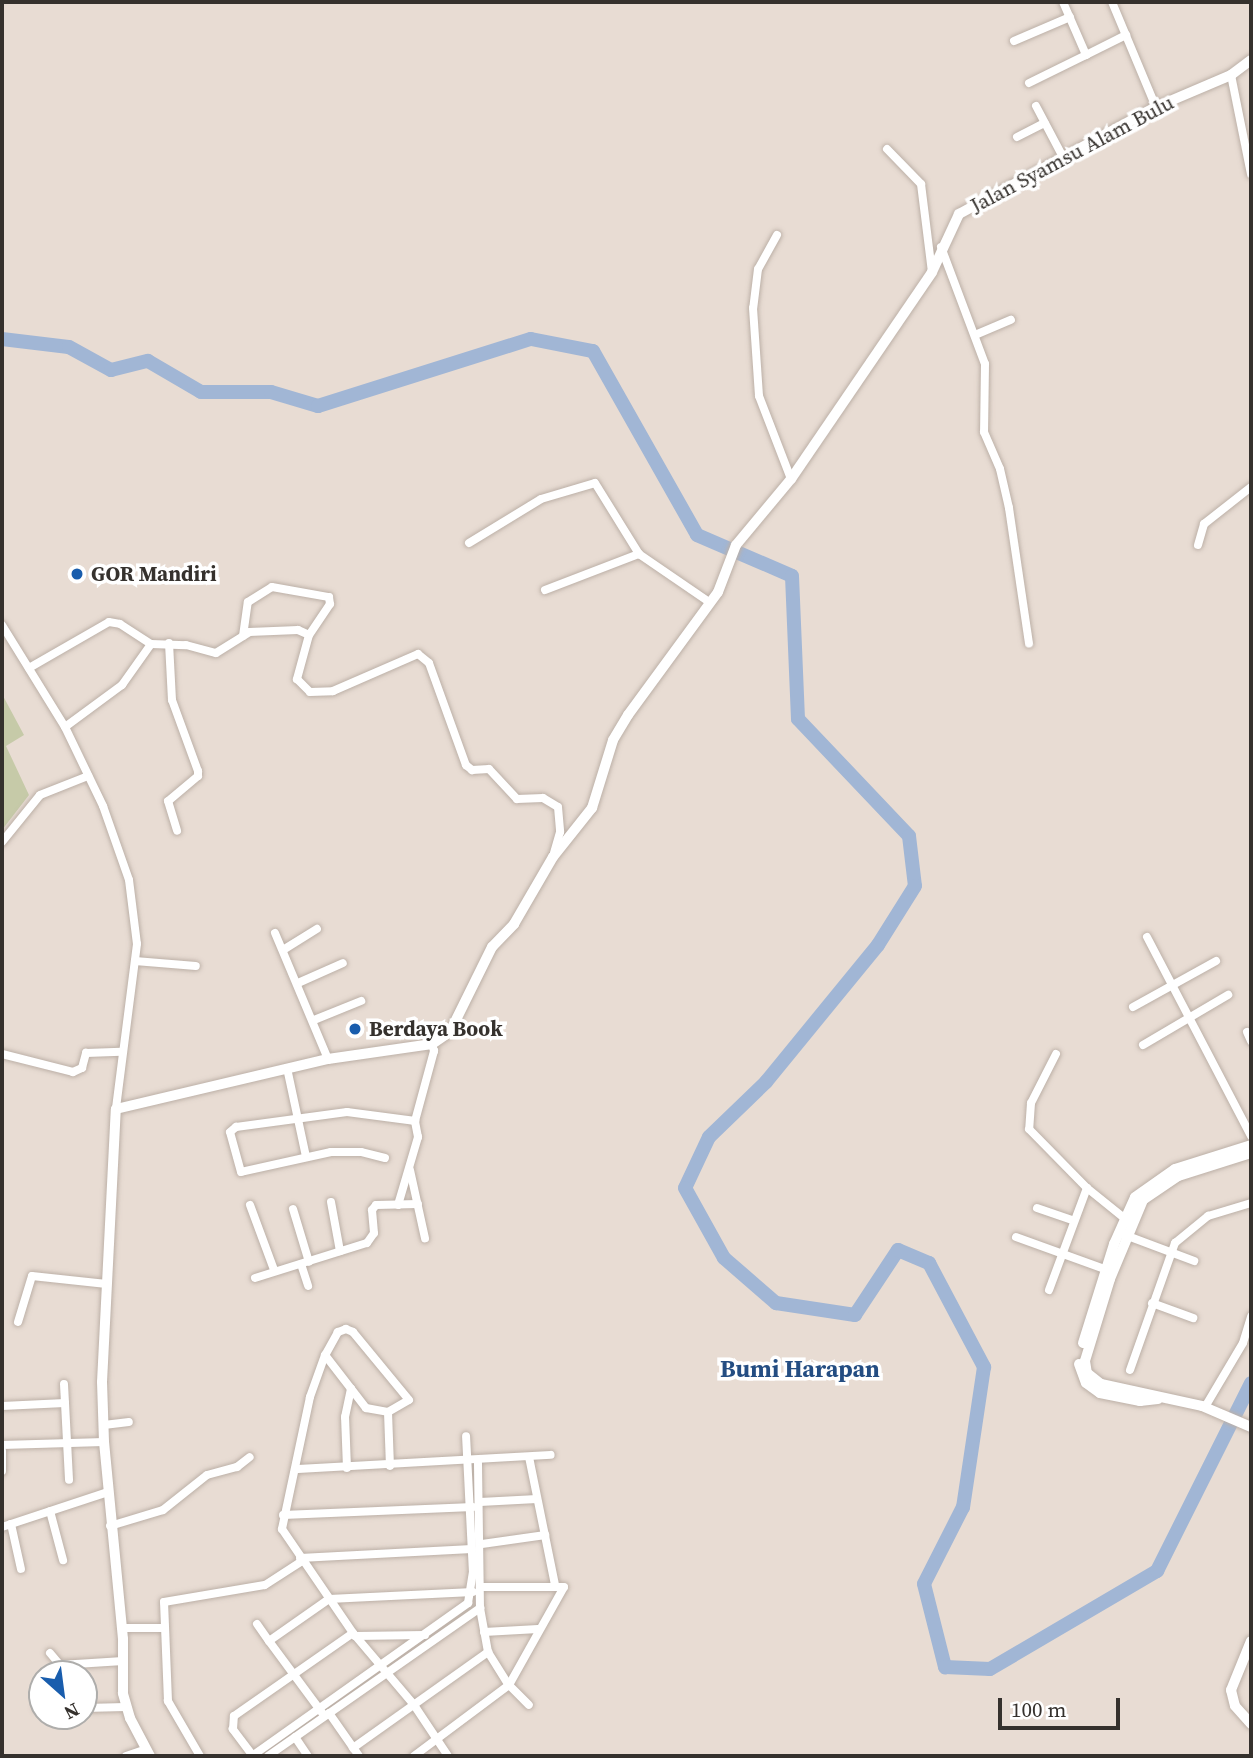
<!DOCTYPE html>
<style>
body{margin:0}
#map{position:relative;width:1253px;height:1758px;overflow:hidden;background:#e8dcd3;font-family:"Source Serif 4",serif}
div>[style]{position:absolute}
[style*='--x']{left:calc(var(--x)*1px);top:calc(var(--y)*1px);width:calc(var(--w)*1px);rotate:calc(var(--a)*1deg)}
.green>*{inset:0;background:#c6caa8}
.river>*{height:14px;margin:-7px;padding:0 7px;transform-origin:7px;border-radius:7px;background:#a1b6d5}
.roads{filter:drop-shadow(0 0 2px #bcb0a7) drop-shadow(0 0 2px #bcb0a7)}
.minor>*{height:8px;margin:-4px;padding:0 4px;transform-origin:4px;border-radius:4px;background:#fff}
.tertiary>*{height:10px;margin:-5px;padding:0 5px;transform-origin:5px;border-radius:5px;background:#fff}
.dots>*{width:19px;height:19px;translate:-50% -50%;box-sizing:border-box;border:4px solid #fff;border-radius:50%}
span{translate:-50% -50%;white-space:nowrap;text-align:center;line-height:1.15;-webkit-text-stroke:7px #fff;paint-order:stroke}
.street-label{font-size:21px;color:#35312d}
.poi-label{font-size:21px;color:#35312d;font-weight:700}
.left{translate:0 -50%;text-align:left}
.quarter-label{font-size:24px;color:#244d82;font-weight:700}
.frame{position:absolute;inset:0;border:4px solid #35312d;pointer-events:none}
.north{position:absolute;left:28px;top:1660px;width:70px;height:70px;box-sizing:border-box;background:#fff;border:2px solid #aeadab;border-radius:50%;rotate:152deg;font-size:19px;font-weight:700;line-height:28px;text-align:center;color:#35312d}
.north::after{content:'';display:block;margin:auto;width:24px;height:32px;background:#195dad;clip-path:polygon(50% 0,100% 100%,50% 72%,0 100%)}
.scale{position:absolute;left:998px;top:1698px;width:122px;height:32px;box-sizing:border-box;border:4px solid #35312d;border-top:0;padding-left:9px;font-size:21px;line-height:24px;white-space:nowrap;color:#35312d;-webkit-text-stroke:5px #fff;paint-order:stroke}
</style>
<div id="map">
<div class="green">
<i style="clip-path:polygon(2px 694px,24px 735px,6px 746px,29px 795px,2px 830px)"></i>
</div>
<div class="river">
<i style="--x:2;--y:339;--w:67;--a:6.8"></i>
<i style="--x:69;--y:347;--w:48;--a:28.7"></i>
<i style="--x:111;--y:370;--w:38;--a:-14"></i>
<i style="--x:148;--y:361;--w:61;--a:30.3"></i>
<i style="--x:201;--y:392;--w:70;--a:0"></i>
<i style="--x:271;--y:392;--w:49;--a:16.6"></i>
<i style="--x:318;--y:406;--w:223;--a:-17.5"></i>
<i style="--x:531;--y:339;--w:63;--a:11"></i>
<i style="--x:593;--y:351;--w:211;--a:60.5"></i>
<i style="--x:697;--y:535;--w:103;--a:23.3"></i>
<i style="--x:792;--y:576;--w:143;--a:87.6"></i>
<i style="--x:798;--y:719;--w:161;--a:46.5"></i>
<i style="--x:909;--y:836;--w:50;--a:83.2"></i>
<i style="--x:915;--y:886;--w:70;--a:122.1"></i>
<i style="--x:878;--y:945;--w:177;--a:129.3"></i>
<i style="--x:766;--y:1082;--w:79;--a:136"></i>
<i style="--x:709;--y:1137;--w:56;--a:115.2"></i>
<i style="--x:685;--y:1188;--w:80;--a:60.9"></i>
<i style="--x:724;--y:1258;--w:69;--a:40.9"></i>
<i style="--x:776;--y:1303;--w:80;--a:8.6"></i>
<i style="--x:855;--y:1315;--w:78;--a:-56.5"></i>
<i style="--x:898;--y:1250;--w:34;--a:23"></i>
<i style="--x:929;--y:1263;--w:118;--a:62.1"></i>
<i style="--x:984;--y:1367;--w:142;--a:98.5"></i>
<i style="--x:963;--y:1507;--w:86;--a:116.9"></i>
<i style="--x:924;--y:1584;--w:86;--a:75.8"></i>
<i style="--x:945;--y:1667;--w:45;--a:2.5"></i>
<i style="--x:990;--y:1669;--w:194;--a:-30.4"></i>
<i style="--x:1157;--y:1571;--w:210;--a:-63.4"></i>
</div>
<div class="roads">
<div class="minor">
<i style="--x:1063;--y:2;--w:58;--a:66.5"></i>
<i style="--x:1086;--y:55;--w:45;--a:-26.6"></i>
<i style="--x:1112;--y:2;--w:114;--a:67.3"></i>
<i style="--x:1014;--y:41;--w:61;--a:-23.2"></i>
<i style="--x:1231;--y:75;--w:101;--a:78.6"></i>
<i style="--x:1029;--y:83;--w:64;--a:-26.2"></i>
<i style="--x:1036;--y:106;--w:58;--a:62.1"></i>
<i style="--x:1017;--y:137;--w:31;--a:-27"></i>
<i style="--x:887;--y:149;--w:49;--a:45.8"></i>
<i style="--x:921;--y:184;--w:89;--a:82.9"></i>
<i style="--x:777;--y:235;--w:39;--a:119"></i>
<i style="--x:758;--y:269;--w:39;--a:97"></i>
<i style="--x:753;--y:308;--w:88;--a:86.1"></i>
<i style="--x:759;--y:396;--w:89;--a:68.9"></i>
<i style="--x:941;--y:247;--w:125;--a:69.4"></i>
<i style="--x:985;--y:364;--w:68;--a:90.8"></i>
<i style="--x:984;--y:432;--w:40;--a:66.6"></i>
<i style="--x:1000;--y:469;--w:40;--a:77"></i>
<i style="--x:1009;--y:508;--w:137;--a:81.6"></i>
<i style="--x:975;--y:335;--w:39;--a:-23"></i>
<i style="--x:469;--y:543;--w:84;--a:-31.4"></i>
<i style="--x:541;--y:499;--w:56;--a:-16.5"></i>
<i style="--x:595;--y:483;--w:84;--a:58.2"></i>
<i style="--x:639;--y:554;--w:85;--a:34.4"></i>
<i style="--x:1198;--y:545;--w:22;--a:-74"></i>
<i style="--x:1204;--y:524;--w:60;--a:-38.2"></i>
<i style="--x:545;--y:590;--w:101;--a:-21"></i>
<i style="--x:2;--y:625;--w:120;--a:58.3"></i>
<i style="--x:65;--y:727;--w:88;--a:64.3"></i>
<i style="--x:103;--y:806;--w:78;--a:70.6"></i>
<i style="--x:129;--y:880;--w:64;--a:82.9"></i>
<i style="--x:137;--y:944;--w:166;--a:97.3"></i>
<i style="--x:243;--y:636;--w:34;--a:-82"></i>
<i style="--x:248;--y:602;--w:28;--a:-32"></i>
<i style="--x:272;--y:587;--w:58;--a:10"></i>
<i style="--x:329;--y:597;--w:7;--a:82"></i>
<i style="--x:330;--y:604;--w:37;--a:124"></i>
<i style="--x:169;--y:643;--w:57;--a:87"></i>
<i style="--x:172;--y:700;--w:76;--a:69.9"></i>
<i style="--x:198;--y:771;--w:5;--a:90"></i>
<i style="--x:198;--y:776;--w:39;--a:140"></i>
<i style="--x:168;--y:801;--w:31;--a:73"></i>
<i style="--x:29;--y:668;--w:92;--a:-29.9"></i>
<i style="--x:109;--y:622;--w:11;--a:10"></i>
<i style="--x:120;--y:624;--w:37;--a:33"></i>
<i style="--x:151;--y:644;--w:35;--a:2"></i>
<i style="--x:186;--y:645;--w:31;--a:15"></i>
<i style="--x:216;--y:653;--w:39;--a:-32"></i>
<i style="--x:249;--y:632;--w:49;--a:-2.3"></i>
<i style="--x:298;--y:630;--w:12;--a:24"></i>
<i style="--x:309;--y:635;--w:46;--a:105.3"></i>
<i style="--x:297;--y:679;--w:18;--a:45"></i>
<i style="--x:310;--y:692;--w:23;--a:-2"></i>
<i style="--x:333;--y:691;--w:93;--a:-23.5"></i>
<i style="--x:418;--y:654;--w:14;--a:39"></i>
<i style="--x:429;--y:663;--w:109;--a:70.1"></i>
<i style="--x:466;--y:765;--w:8;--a:40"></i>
<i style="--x:472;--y:770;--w:17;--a:-3"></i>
<i style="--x:489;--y:769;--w:41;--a:47"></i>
<i style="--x:517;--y:799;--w:26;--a:-2"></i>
<i style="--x:543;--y:798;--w:17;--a:31"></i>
<i style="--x:558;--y:807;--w:25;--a:85"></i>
<i style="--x:560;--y:832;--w:22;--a:106"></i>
<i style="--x:65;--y:727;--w:71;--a:-36.4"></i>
<i style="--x:122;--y:685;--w:50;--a:-54.7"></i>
<i style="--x:2;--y:842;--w:60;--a:-51"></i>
<i style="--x:40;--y:795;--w:52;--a:-21.6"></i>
<i style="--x:275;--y:933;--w:137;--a:67.2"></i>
<i style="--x:1147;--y:937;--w:225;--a:62.4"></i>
<i style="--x:283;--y:950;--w:40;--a:-32"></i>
<i style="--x:135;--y:961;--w:61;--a:4.7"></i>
<i style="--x:298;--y:983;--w:49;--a:-24"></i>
<i style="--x:1133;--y:1007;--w:95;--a:-29"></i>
<i style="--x:314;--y:1020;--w:51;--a:-22"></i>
<i style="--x:1247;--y:1032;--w:10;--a:66"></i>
<i style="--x:1143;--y:1045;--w:99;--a:-30.5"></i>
<i style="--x:2;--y:1054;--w:73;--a:14.2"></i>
<i style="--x:73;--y:1072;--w:10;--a:-24"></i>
<i style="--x:82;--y:1068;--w:16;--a:-75"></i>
<i style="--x:86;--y:1053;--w:35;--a:-2"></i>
<i style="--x:1056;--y:1054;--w:55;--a:117"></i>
<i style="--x:1031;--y:1103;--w:26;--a:94"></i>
<i style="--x:1029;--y:1129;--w:83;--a:45.5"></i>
<i style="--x:1087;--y:1188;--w:48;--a:39"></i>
<i style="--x:287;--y:1068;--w:91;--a:77.9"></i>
<i style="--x:385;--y:1158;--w:25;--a:-166"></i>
<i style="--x:361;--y:1152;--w:30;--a:180"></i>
<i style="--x:331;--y:1152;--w:92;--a:167.5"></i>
<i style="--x:241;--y:1172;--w:41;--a:-105.4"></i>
<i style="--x:230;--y:1132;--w:8;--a:-40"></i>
<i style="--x:236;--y:1127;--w:112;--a:-7.7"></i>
<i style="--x:347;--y:1112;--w:69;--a:7.5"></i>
<i style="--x:410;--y:1170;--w:70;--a:77.6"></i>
<i style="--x:331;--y:1202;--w:50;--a:79.6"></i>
<i style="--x:250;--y:1205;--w:69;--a:69.7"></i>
<i style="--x:398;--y:1205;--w:71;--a:-73.6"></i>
<i style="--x:418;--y:1137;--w:16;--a:-101"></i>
<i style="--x:415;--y:1121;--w:73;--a:-74.8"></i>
<i style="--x:434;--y:1051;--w:7;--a:-106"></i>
<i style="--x:1037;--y:1208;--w:37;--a:19"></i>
<i style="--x:293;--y:1209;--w:55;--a:73.2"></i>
<i style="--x:1125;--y:1235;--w:74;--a:20.6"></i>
<i style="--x:1016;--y:1237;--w:100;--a:19.9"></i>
<i style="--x:301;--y:1264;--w:23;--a:72"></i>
<i style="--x:255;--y:1278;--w:117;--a:-17.4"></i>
<i style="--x:367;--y:1243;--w:12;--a:-55"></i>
<i style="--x:374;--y:1233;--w:23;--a:-95"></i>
<i style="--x:372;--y:1210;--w:6;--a:-51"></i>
<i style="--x:376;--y:1205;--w:42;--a:-1.4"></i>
<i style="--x:1049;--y:1290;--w:109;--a:-69.6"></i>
<i style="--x:1152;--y:1303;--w:44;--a:20.1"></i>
<i style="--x:18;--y:1322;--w:48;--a:-73.1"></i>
<i style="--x:32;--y:1276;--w:75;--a:6.1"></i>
<i style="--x:325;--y:1355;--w:67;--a:52.3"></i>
<i style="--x:366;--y:1408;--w:22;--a:10"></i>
<i style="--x:388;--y:1412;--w:24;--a:-30"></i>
<i style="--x:409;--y:1400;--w:88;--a:-129.5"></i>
<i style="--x:353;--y:1332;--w:8;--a:-157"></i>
<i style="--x:346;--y:1329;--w:9;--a:159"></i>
<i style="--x:338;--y:1332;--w:26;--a:119"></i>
<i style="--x:325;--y:1355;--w:45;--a:109.7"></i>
<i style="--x:310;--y:1397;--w:135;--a:102"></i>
<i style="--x:282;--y:1529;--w:126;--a:55.7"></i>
<i style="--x:353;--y:1633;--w:94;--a:49.7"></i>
<i style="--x:414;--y:1705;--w:61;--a:56.3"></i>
<i style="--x:1130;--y:1370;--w:135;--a:-70.5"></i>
<i style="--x:1175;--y:1243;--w:43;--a:-39.3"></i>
<i style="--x:1208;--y:1216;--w:45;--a:-16.8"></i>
<i style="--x:64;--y:1384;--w:96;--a:87"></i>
<i style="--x:2;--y:1406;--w:63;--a:-2.7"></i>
<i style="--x:1205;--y:1407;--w:74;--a:-59.3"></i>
<i style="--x:1243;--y:1343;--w:28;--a:-73"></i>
<i style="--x:388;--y:1412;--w:54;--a:87.9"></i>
<i style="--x:104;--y:1425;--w:25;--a:-7"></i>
<i style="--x:2;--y:1445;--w:102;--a:-1.7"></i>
<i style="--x:2;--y:1451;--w:20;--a:90"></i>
<i style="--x:529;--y:1457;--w:131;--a:78.5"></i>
<i style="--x:347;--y:1468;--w:51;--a:-92.2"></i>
<i style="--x:345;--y:1417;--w:29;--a:-78"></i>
<i style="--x:298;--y:1469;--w:253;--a:-3.2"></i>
<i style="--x:480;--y:1502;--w:57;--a:-3"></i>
<i style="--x:50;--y:1511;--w:51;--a:75.1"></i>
<i style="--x:283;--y:1515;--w:190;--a:-2.4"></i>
<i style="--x:11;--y:1524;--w:46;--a:77.5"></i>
<i style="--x:110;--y:1526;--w:55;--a:-16.8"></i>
<i style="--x:163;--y:1510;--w:56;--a:-38.5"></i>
<i style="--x:207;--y:1475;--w:31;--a:-15"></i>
<i style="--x:237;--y:1467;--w:16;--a:-38"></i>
<i style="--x:2;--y:1527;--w:112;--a:-18.3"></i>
<i style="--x:482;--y:1544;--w:64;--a:-8.1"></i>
<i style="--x:300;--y:1558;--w:172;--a:-3"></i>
<i style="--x:480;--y:1608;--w:45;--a:79.7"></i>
<i style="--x:488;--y:1652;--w:39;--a:58"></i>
<i style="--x:509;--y:1685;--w:112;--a:-60.7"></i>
<i style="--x:564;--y:1587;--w:82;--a:180"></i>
<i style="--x:257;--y:1624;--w:21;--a:55"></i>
<i style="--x:123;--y:1628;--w:41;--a:0"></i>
<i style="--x:484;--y:1632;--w:54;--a:-3.2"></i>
<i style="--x:355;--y:1636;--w:70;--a:-0.8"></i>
<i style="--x:50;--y:1653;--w:16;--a:50"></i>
<i style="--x:52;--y:1674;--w:12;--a:-48"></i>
<i style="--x:60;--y:1665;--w:63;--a:-3.6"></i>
<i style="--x:42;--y:1691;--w:17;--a:103"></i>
<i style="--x:38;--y:1708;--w:4;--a:0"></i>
<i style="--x:84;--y:1708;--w:42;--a:-1.4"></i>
<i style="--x:329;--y:1713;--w:52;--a:55.1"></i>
<i style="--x:323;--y:1714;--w:91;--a:-126.5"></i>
<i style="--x:269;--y:1641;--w:73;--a:-35"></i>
<i style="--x:329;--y:1599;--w:144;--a:-2.8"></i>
<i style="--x:295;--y:1737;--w:23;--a:56"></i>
<i style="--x:353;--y:1748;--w:166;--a:-35.4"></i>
<i style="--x:126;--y:1756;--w:21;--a:-19"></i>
<i style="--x:200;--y:1756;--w:64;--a:-120.2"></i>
<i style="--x:168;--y:1701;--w:99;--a:-92.3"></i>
<i style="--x:164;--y:1602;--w:102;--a:-9.6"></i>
<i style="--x:265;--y:1585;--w:44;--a:-33"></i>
<i style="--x:252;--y:1756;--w:265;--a:-35.3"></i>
<i style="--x:468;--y:1603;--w:30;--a:-81"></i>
<i style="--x:473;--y:1573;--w:137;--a:-92.9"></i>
<i style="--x:253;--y:1756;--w:34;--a:-127"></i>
<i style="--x:233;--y:1729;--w:13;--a:-86"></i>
<i style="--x:234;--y:1716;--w:145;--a:-34.9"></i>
<i style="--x:268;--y:1756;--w:259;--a:-34.9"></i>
<i style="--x:480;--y:1608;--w:147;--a:-90.8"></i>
<i style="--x:414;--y:1756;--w:119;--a:-36.8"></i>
<i style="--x:509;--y:1685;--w:28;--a:45"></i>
</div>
<div class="tertiary">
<i style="--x:1251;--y:1153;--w:77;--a:162.5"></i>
<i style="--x:1178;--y:1176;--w:42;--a:145.6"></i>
<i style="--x:1143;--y:1200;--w:86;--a:112.7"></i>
<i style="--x:1110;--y:1279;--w:86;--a:107"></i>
<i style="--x:1085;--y:1361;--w:12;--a:81"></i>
<i style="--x:1087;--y:1373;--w:18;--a:38"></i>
<i style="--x:1101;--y:1384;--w:103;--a:12.3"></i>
<i style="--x:1202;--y:1406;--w:53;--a:23.2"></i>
<i style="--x:1083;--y:1343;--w:104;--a:-72.6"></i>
<i style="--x:1114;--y:1244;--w:51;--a:-65.9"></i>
<i style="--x:1135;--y:1197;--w:49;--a:-35"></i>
<i style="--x:1175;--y:1169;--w:80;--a:-17.5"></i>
<i style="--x:1079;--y:1364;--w:20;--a:70"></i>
<i style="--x:1086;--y:1383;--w:17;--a:36"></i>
<i style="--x:1100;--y:1393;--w:41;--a:11.3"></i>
<i style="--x:1140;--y:1401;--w:18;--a:-6"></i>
<i style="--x:1251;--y:1641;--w:53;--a:112.2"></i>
<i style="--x:1231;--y:1690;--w:16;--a:76"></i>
<i style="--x:1235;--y:1706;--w:24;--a:48"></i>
<i style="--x:150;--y:1756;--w:43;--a:-117.8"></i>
<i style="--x:130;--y:1718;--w:26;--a:-106"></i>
<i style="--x:123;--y:1693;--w:54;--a:-90"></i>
<i style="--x:123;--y:1639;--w:198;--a:-95.5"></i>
<i style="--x:104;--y:1442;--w:60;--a:-91.9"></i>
<i style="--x:102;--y:1382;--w:273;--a:-87.1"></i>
<i style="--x:116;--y:1109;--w:218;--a:-13.3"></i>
<i style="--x:328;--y:1059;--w:105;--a:-8.2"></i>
<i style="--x:432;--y:1044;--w:22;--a:-34"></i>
<i style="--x:450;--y:1032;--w:95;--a:-63.7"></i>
<i style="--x:492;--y:947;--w:32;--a:-46"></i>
<i style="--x:514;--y:924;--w:78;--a:-59.8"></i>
<i style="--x:553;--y:857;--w:63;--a:-51.5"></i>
<i style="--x:592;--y:808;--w:71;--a:-72.8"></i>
<i style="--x:613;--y:740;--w:29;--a:-59"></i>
<i style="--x:628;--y:715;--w:152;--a:-53.8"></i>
<i style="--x:718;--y:592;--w:50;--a:-69"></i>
<i style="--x:736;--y:545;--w:86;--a:-50.2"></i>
<i style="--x:791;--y:479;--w:250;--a:-55.7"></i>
<i style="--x:932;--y:272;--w:64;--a:-65"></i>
<i style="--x:959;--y:214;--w:224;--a:-28.5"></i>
<i style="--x:1156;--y:107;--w:82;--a:-23.1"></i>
<i style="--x:1231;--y:75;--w:25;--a:-37"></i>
</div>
</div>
<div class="dots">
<i style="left:77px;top:574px;background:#195dad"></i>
<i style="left:355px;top:1029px;background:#195dad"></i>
</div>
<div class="street-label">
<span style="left:1072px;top:154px;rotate:-28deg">Jalan Syamsu Alam Bulu</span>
</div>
<div class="poi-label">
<span class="left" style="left:91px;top:574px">GOR Mandiri</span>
<span class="left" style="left:369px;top:1029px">Berdaya Book</span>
</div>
<div class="quarter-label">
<span style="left:800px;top:1369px">Bumi Harapan</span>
</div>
<div class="frame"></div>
<div class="north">N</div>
<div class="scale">100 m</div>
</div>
